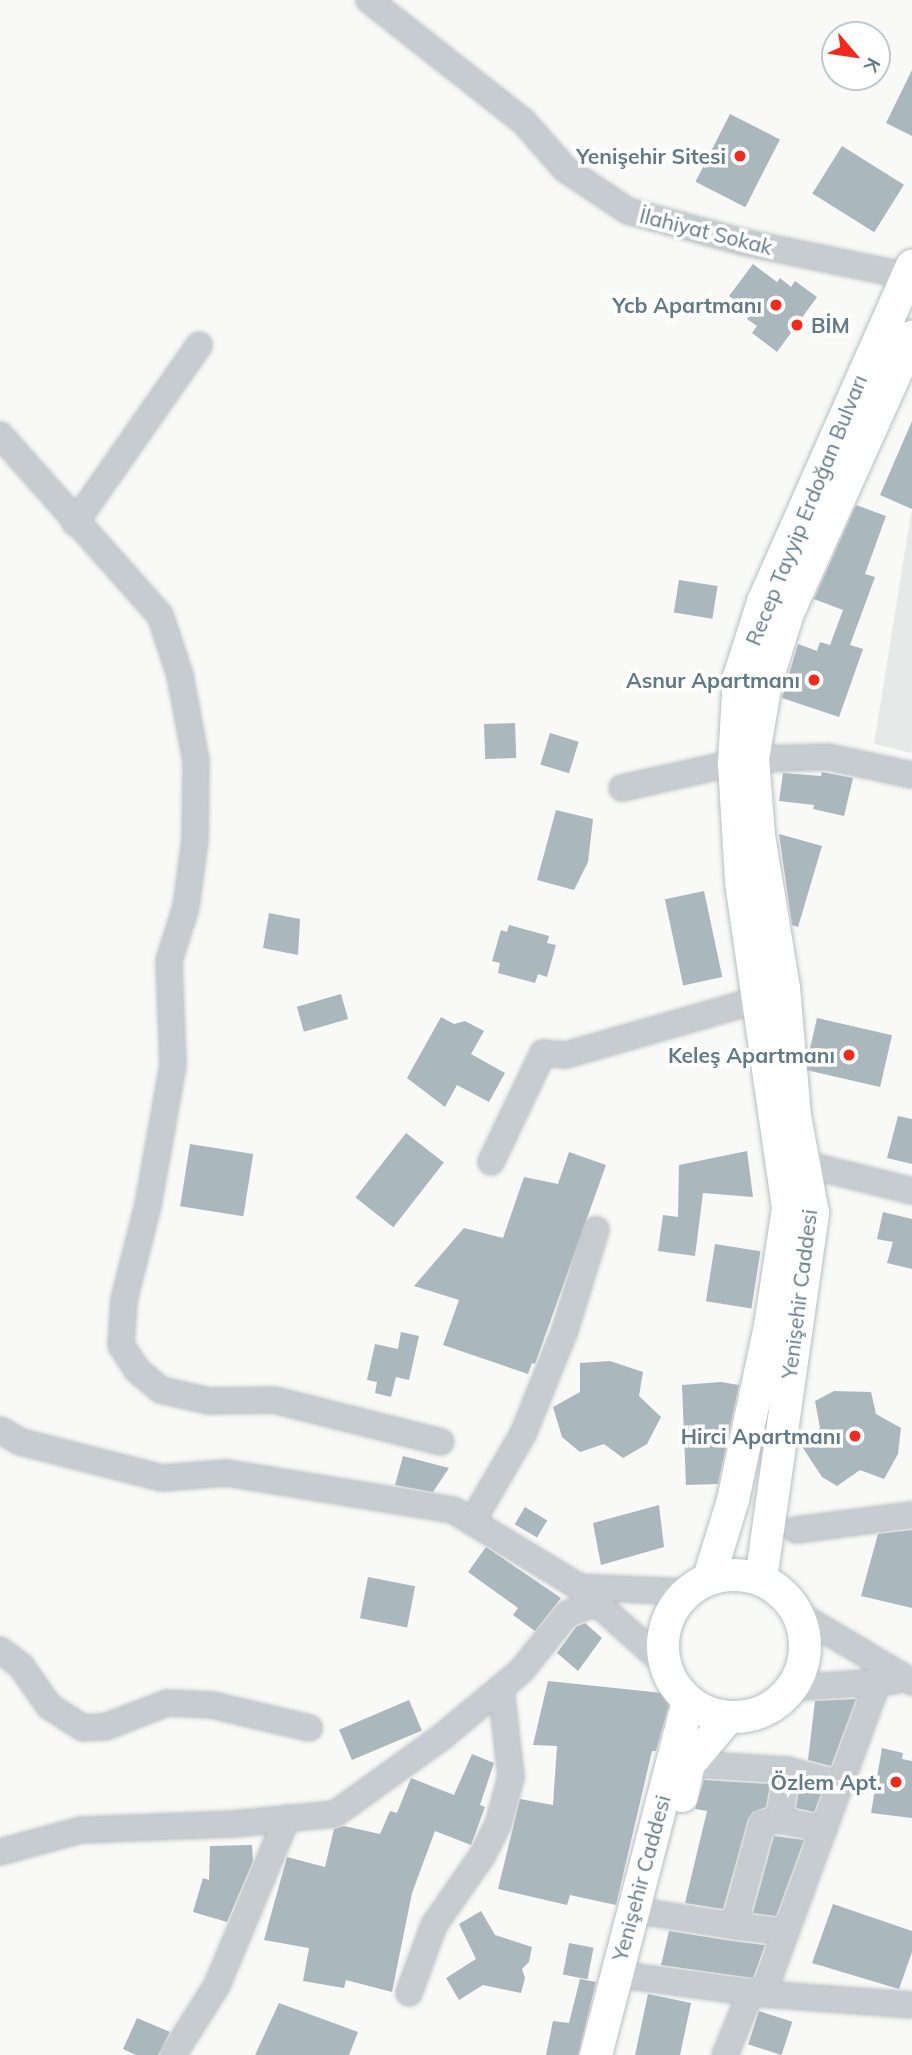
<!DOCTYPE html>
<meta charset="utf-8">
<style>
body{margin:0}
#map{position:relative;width:912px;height:2055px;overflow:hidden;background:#f9f9f7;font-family:Mulish,sans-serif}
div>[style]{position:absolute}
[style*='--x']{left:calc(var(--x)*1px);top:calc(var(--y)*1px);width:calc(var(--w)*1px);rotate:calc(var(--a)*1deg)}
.built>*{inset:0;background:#e7e9e8}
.building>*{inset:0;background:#aab7bc;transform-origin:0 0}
.roads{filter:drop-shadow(0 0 2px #b7bec1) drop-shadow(0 0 2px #b7bec1)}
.minor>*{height:24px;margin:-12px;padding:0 12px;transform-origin:12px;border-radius:12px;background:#c6cccf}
.major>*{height:32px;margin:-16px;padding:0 16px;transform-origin:16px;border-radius:16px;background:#fff}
.major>.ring{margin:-16px;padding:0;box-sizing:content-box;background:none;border:32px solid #fff;border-radius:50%}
.dots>*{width:19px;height:19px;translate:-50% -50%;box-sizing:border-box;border:4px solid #fff;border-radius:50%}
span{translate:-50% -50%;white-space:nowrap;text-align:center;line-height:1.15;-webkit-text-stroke:7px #fff;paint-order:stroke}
.poi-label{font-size:21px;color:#617a85;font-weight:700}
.right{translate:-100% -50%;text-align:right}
.left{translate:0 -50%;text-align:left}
.street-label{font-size:21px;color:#617a85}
.north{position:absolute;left:821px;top:21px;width:70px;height:70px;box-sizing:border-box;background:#fff;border:2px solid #c0cace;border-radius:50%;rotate:119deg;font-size:19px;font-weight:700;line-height:28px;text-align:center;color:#617a85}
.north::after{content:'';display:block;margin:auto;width:24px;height:32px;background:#f4291c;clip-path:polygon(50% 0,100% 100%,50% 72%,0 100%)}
</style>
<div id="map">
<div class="built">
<i style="clip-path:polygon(911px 513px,912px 513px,912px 753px,874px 744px)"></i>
</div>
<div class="building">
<i style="clip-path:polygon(912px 70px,912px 136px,886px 123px)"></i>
<i style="left:730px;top:114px;width:56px;height:76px;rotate:27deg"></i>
<i style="left:842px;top:146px;width:73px;height:56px;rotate:32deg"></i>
<i style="clip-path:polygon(753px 264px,777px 282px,780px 278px,791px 287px,795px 281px,817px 297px,777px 352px,752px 333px,757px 326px,747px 319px,752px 313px,729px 296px)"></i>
<i style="clip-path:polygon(912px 421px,912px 509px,880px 495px)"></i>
<i style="clip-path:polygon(856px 505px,886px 516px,865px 574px,875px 577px,850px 645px,863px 649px,839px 717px,782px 698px,798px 644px,817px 651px,820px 642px,830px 645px,843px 610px,814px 599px)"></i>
<i style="left:679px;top:580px;width:39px;height:33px;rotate:9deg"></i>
<i style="left:515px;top:723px;width:35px;height:31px;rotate:88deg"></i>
<i style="left:550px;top:733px;width:30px;height:33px;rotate:17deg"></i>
<i style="clip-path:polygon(822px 772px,853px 778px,844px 816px,813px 809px,814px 805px,779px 801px,783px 773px,821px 776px)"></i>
<i style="clip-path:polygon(556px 810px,593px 819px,588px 862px,574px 890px,537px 880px)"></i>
<i style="clip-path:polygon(779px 834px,822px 846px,798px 927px,792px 925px)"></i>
<i style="left:704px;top:891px;width:88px;height:40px;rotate:78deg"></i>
<i style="clip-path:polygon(269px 913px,300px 919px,298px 955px,263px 948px)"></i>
<i style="clip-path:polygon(509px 925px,549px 936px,547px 943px,556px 945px,547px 977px,538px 974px,535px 983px,498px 973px,500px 963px,492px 961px,501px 930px,507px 932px)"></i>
<i style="left:341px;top:994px;width:26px;height:46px;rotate:74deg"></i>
<i style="clip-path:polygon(441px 1017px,454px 1024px,465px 1021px,484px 1031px,471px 1054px,505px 1073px,489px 1102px,457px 1085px,445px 1107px,407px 1078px)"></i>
<i style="left:817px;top:1018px;width:77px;height:53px;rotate:13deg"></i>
<i style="clip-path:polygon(898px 1116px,912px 1119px,912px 1164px,887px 1158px)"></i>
<i style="left:406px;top:1133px;width:48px;height:82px;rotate:38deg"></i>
<i style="left:190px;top:1144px;width:64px;height:63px;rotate:9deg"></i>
<i style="clip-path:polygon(747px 1151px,753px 1197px,703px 1193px,695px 1256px,658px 1251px,663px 1215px,678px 1217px,679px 1165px)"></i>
<i style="clip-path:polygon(569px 1152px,606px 1165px,535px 1364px,532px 1363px,528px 1374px,443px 1345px,459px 1300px,414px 1286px,464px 1228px,503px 1238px,524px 1177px,558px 1184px)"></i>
<i style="clip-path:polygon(883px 1212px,912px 1219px,912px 1269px,887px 1263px,893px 1242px,877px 1239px)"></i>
<i style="left:715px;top:1244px;width:46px;height:58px;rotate:9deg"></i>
<i style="clip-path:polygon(401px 1332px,419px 1336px,409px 1380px,396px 1377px,391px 1397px,375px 1393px,377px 1382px,367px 1380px,375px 1344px,398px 1349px)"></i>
<i style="clip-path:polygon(610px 1361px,643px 1372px,639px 1396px,661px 1417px,647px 1444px,623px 1458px,604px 1444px,580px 1452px,562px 1437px,553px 1407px,580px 1392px,580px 1363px)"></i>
<i style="clip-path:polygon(721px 1382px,739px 1385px,718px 1484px,686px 1485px,682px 1385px)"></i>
<i style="clip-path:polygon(834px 1391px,871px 1392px,876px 1414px,901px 1428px,898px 1454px,884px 1479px,860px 1470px,837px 1486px,822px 1477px,801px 1445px,820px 1428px,815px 1401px)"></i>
<i style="clip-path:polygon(403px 1456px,449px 1468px,433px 1492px,395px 1485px)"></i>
<i style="clip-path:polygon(659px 1505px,664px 1547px,601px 1565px,593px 1523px)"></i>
<i style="left:525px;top:1507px;width:26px;height:20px;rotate:31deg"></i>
<i style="clip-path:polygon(912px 1530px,912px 1608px,861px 1596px,878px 1534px)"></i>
<i style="clip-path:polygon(486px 1547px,561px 1598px,535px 1631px,513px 1615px,518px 1608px,468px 1572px)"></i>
<i style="left:368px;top:1577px;width:48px;height:42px;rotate:11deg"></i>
<i style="clip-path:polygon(585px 1623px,602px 1638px,578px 1671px,557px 1653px,576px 1627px)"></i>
<i style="clip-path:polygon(548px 1681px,672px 1694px,656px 1751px,652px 1751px,616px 1905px,570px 1895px,567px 1905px,498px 1889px,520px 1799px,553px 1805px,557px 1746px,533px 1745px)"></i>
<i style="clip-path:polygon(856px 1699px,831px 1766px,808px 1760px,815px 1701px)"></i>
<i style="left:409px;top:1700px;width:33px;height:76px;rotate:67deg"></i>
<i style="clip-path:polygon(882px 1748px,903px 1753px,902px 1759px,912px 1761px,912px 1818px,871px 1813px)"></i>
<i style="clip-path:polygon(472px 1754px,494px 1763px,480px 1805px,485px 1807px,471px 1845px,435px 1831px,412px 1893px,392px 1992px,346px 1980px,344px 1988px,303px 1981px,309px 1948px,264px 1940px,287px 1857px,325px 1867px,334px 1829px,344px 1826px,380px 1834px,390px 1811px,397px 1813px,411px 1778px,454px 1795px)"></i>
<i style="clip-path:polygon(704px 1780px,770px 1784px,766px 1807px,753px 1812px,748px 1819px,723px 1909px,685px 1903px,707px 1811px,695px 1809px)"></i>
<i style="clip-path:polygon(799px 1789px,821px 1794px,814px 1812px,796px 1808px)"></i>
<i style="clip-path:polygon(774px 1836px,804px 1840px,776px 1916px,753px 1913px)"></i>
<i style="clip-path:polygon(252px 1845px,253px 1861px,227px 1922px,193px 1912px,203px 1878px,209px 1880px,210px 1846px)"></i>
<i style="clip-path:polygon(833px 1904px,912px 1931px,912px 1952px,899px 1989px,812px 1963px)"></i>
<i style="clip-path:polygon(481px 1911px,495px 1935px,532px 1947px,529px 1962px,522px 1969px,525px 1978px,521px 1993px,483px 1985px,459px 2000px,446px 1978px,476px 1959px,459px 1924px)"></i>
<i style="clip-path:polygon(669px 1931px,732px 1941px,765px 1945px,753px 1978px,661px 1965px)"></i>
<i style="left:569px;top:1943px;width:25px;height:32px;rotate:11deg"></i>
<i style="clip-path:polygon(580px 1979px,596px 1982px,578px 2055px,546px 2055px,553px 2021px,569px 2023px)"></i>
<i style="clip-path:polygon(648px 1994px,691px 2003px,680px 2055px,635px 2055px)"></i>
<i style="clip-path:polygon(279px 2003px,358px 2032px,349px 2055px,255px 2055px)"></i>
<i style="left:759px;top:2011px;width:35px;height:35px;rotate:18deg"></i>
<i style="clip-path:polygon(137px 2018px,170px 2032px,158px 2055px,136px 2055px,123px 2049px)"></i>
</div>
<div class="roads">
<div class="minor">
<i style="--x:369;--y:0;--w:197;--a:38.2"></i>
<i style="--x:524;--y:122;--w:62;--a:48.9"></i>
<i style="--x:565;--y:169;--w:76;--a:33.7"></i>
<i style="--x:628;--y:211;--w:119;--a:15.1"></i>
<i style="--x:743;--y:242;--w:167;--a:11.7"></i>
<i style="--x:0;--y:435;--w:241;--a:48.4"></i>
<i style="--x:160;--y:615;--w:63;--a:71.6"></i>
<i style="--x:180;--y:675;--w:87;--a:79.5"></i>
<i style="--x:196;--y:761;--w:79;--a:90.7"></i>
<i style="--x:195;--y:840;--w:68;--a:97.7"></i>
<i style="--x:186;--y:907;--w:57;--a:107.5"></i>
<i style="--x:169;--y:961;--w:104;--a:87.8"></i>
<i style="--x:173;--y:1065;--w:142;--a:100.1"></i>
<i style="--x:148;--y:1205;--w:98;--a:104.2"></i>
<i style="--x:124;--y:1300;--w:45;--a:93.8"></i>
<i style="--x:121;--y:1345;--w:30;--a:57"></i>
<i style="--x:137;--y:1370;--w:31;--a:40"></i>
<i style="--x:161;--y:1390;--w:49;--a:12.9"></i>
<i style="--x:209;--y:1401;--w:65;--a:-0.9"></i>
<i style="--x:274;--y:1400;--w:172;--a:14.1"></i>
<i style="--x:75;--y:523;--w:217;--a:-55.1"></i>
<i style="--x:753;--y:759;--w:75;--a:-1.5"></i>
<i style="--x:828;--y:757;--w:86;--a:12.1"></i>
<i style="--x:622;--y:788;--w:115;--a:-12.6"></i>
<i style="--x:491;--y:1162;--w:121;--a:-64.5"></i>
<i style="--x:543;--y:1053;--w:23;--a:5"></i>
<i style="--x:566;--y:1055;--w:200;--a:-16"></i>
<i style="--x:804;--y:1164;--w:111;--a:14"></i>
<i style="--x:0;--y:1430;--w:24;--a:30"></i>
<i style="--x:21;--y:1442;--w:146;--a:14.3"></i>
<i style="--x:162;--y:1478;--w:65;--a:-4.4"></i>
<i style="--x:227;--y:1473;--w:229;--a:9.3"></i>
<i style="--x:453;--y:1510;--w:148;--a:31.4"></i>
<i style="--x:472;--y:1522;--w:102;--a:-59.9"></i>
<i style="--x:523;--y:1434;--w:112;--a:-68"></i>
<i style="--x:565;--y:1330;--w:105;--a:-72.8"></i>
<i style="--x:796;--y:1530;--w:117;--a:-7.4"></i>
<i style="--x:798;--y:1614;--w:133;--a:30.8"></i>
<i style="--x:0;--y:1650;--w:26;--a:37"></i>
<i style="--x:21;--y:1666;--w:49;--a:55"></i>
<i style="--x:49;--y:1706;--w:40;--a:32.9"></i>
<i style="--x:83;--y:1728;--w:22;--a:-3"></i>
<i style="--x:105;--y:1727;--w:66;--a:-21.2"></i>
<i style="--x:167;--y:1703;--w:45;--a:2.5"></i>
<i style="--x:212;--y:1705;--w:100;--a:13.3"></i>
<i style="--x:665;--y:1664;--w:115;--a:-138.2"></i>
<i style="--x:579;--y:1587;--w:108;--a:2.7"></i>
<i style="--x:792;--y:1688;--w:102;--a:-3.9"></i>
<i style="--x:689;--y:1764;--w:98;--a:3.5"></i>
<i style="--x:779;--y:1820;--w:17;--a:170"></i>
<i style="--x:762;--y:1823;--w:107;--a:105.2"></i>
<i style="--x:734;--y:1926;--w:52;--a:6.6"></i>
<i style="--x:824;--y:1829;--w:46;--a:-168.7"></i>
<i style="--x:779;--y:1820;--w:51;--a:-80.9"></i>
<i style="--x:787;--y:1770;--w:55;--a:14.8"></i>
<i style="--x:0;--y:1852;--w:84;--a:-15.2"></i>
<i style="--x:81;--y:1830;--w:152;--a:-2.3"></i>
<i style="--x:233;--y:1824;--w:102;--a:-5.6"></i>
<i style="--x:335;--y:1814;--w:133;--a:-35.8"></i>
<i style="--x:443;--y:1736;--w:102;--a:-39.8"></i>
<i style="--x:521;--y:1671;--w:73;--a:-51.1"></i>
<i style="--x:567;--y:1614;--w:29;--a:-20"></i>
<i style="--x:652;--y:1913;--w:83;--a:9"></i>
<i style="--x:636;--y:1977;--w:128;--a:7.6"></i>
<i style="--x:763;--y:1994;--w:336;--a:-69.8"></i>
<i style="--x:409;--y:1993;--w:72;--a:-69.8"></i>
<i style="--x:434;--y:1925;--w:84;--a:-55.2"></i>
<i style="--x:482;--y:1856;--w:35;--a:-63"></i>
<i style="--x:498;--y:1825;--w:50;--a:-74.8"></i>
<i style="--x:511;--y:1777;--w:90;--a:-96.4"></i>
<i style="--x:763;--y:1994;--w:149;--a:4.2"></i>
<i style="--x:173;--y:2055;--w:83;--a:-57.8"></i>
<i style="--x:217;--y:1985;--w:181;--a:-67.3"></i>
<i style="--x:725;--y:2055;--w:68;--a:-67.6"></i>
</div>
<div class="major">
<i class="ring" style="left:663px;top:1575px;width:110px;height:110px"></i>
<i style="--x:709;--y:1578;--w:82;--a:-72.9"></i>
<i style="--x:733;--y:1500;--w:178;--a:-78"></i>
<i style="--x:770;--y:1326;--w:119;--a:-81.3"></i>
<i style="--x:788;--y:1208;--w:330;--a:-98.2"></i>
<i style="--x:741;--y:881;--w:118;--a:-93.4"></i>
<i style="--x:734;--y:763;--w:86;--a:-86.7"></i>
<i style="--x:739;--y:677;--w:79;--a:-72.3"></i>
<i style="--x:763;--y:602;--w:368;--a:-66.1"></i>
<i style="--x:761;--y:1579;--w:370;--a:-81.9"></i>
<i style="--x:813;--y:1213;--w:99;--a:-100.5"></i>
<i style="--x:795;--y:1116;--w:128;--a:-94.9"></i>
<i style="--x:784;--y:988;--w:155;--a:-99.3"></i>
<i style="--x:759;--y:835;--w:76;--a:-94.5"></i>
<i style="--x:753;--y:759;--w:77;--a:-80.3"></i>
<i style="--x:766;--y:683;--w:73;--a:-72.6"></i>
<i style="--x:788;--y:613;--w:303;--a:-65.8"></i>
<i style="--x:682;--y:1796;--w:33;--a:-78"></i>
<i style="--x:689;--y:1764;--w:60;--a:-49.7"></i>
<i style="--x:596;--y:2055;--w:366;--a:-75.4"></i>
</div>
</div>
<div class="dots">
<i style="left:740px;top:156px;background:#f4291c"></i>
<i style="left:776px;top:305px;background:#f4291c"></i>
<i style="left:797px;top:325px;background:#f4291c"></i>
<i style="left:814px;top:680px;background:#f4291c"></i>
<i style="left:849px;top:1055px;background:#f4291c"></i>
<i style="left:855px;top:1436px;background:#f4291c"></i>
<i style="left:896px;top:1782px;background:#f4291c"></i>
</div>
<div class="poi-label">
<span class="right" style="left:726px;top:156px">Yenişehir Sitesi</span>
<span class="right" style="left:762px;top:305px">Ycb Apartmanı</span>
<span class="left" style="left:811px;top:325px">BİM</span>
<span class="right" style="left:800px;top:680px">Asnur Apartmanı</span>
<span class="right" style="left:835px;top:1055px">Keleş Apartmanı</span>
<span class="right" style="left:841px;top:1436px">Hirci Apartmanı</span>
<span class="right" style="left:882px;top:1782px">Özlem Apt.</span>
</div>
<div class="street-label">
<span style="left:706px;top:231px;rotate:14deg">İlahiyat Sokak</span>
<span style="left:806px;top:510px;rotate:-68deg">Recep Tayyip Erdoğan Bulvarı</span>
<span style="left:799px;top:1294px;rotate:-83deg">Yenişehir Caddesi</span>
<span style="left:641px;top:1878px;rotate:-75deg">Yenişehir Caddesi</span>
</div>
<div class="north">K</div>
</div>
